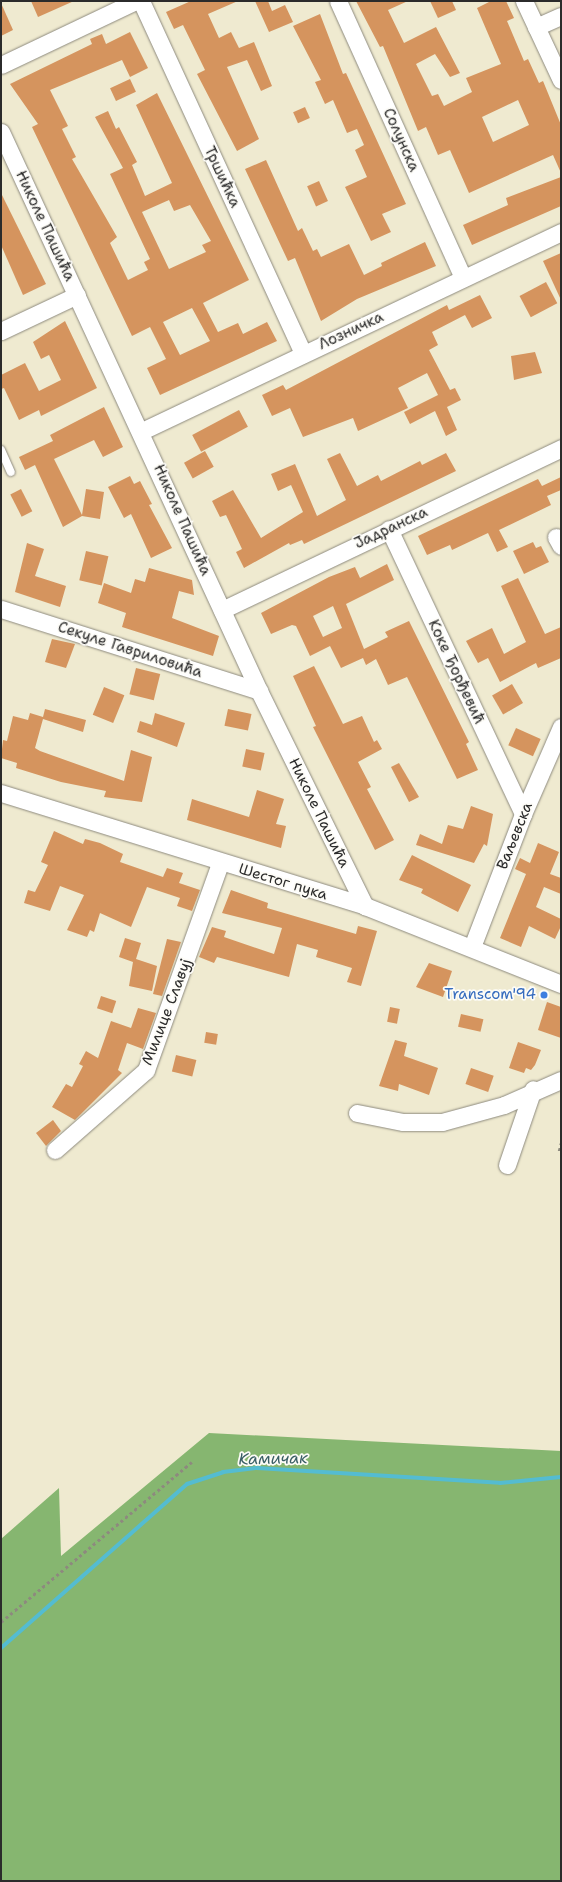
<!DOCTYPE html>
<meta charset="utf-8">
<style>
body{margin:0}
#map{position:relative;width:562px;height:1882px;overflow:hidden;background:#efead0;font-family:"Shantell Sans",sans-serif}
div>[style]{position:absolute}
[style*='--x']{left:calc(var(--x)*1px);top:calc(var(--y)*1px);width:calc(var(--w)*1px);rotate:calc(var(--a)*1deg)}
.forest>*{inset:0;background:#86b670}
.stream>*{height:4px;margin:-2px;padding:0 2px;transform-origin:2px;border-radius:2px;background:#54bcd1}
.building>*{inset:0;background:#d5945e;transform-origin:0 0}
.path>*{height:2.5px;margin-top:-1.25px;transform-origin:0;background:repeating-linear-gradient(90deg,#8d8a7e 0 3px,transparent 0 6px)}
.roads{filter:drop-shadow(0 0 1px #8d8a7e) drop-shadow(0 0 1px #8d8a7e)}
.service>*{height:8px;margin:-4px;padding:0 4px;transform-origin:4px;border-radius:4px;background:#fff}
.minor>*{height:17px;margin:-8.5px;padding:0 8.5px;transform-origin:8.5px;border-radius:8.5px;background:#fff}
.dots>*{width:11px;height:11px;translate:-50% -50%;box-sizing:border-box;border:2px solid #fdfcf7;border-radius:50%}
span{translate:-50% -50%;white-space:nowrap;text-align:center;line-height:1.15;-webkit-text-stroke:3.5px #fdfcf7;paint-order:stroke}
.street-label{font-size:15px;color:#2b2b2b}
.shop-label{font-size:15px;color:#366cbe}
.right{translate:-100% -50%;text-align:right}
.water-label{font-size:16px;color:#395e65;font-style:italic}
.frame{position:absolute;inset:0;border:2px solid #2b2b2b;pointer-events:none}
</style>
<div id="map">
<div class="forest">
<i style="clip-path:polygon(209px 1433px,561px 1451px,561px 1881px,1px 1881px,1px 1539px,59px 1488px,61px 1556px)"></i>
</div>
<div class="stream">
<i style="--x:1;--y:1648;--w:248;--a:-41.4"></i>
<i style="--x:187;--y:1484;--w:38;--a:-18"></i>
<i style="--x:223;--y:1472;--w:34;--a:-7"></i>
<i style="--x:257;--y:1468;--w:243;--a:3.5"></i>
<i style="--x:500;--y:1483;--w:61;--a:-5.6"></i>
</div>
<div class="building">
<i style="clip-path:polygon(31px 1px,74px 1px,38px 17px)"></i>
<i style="clip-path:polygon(191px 1px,238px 1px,208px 14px,219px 38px,231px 32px,239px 48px,254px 42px,272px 86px,261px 91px,247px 60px,227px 67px,259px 139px,237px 151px,197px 74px,205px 70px,183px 25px,174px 29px,166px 12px)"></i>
<i style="clip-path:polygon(255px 1px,268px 1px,272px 11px,285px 5px,293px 22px,269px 32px)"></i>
<i style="clip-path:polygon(evenodd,356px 1px,408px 1px,388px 10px,404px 43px,436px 27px,460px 73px,450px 77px,435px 54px,416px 64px,432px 96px,438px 94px,444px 106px,472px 92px,466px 78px,501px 64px,477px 8px,491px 1px,506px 1px,514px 18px,507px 21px,524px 61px,528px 59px,539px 83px,543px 81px,561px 125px,561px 173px,553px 155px,469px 193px,450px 150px,438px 155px,426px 127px,418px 131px,383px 46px,380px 47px,356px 1px,518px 100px,529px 125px,493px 142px,482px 117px,518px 100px)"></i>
<i style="clip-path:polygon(430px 1px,452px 1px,456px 10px,438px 18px)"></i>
<i style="clip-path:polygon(1px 3px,13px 30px,1px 36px)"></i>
<i style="clip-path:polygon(320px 14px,343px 74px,346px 73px,406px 204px,382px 214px,391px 232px,371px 241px,345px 187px,367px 177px,355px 150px,364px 145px,357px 129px,347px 133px,333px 100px,325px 104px,315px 82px,321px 80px,293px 26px)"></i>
<i style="clip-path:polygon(evenodd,130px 32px,148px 68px,130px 77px,122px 60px,50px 90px,68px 126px,62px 129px,76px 157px,72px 159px,117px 237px,110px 243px,128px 280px,148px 270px,144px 262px,150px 259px,110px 174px,123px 168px,95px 117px,108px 111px,116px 129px,119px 127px,137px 162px,132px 165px,145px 196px,172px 183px,136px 105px,157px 93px,249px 280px,203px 303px,218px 332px,238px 323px,243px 334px,267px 322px,277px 341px,160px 395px,147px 368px,166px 359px,150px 327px,132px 336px,32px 127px,38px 124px,10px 84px,92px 44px,90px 39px,102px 34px,106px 44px,130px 32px,169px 200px,174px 211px,190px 205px,211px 241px,202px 245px,206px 252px,169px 269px,142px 212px,169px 200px,130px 32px,192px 308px,210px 341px,180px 355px,163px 322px,192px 308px)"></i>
<i style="left:130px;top:79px;width:14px;height:22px;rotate:65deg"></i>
<i style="left:305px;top:107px;width:12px;height:13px;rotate:66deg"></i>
<i style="clip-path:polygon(266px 160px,298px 231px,302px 228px,313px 251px,317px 249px,321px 257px,349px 244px,364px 275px,382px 266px,381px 263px,425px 242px,436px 266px,357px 299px,321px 321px,295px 258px,288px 261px,245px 169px)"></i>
<i style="clip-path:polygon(561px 177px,561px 206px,472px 245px,463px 225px,508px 205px,506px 198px)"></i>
<i style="left:319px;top:181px;width:22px;height:13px;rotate:66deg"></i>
<i style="clip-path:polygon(1px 193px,46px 284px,23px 295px,1px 245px)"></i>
<i style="clip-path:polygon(561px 253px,561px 300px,543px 261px)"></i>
<i style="left:546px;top:282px;width:24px;height:30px;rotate:62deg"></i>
<i style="clip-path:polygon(480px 295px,492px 318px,472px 328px,465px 315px,432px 332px,438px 345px,429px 350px,450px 390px,455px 388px,461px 400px,447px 407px,457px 430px,446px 436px,435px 411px,410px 424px,404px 412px,438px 395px,427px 373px,398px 388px,408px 408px,358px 431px,353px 418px,303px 437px,290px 408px,272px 416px,262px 395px,283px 385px,286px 390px,447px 305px,449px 310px)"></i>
<i style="clip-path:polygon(65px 321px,97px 388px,41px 416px,39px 410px,19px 420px,4px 388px,1px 389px,1px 375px,25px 363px,39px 391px,61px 380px,49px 355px,41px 359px,33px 342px)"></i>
<i style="clip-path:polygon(535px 352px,542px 373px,514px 380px,511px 356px)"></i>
<i style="clip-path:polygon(104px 407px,123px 447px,103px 457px,94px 440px,54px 459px,82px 515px,86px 489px,104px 492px,100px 519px,82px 516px,63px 527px,35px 465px,25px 470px,19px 457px,53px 441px,50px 435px)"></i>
<i style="left:239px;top:410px;width:19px;height:53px;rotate:62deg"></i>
<i style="left:205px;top:451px;width:18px;height:24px;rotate:61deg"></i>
<i style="clip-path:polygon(340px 453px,357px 486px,378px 475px,381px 481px,420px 461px,422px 465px,446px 453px,456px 471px,304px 544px,302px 540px,290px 545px,289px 543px,244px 568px,236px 552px,242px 549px,226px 515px,220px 517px,212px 501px,233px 490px,261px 538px,303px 512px,291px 485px,278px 491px,271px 474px,295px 464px,317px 516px,346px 500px,327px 459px)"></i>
<i style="clip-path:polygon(130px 476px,134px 484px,140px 481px,152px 504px,149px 505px,172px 548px,151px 558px,131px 514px,124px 518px,108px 487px)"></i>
<i style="clip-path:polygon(561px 477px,561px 490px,547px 496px,551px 505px,499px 530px,508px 547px,497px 552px,488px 533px,452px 550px,450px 545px,427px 555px,418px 536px,538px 479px,542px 486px)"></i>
<i style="left:21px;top:489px;width:25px;height:12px;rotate:63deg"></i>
<i style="clip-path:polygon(533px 542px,536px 548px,541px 546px,549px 562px,524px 574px,513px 551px)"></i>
<i style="clip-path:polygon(27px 543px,44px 549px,35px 576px,66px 586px,60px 607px,15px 592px)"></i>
<i style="left:86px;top:551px;width:23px;height:30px;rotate:13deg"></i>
<i style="clip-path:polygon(evenodd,387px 564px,394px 580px,346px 604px,364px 649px,388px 637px,385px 632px,409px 621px,469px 742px,466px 744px,478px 770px,457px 779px,407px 677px,388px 685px,376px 659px,366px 665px,363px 658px,341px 668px,330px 646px,310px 656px,296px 626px,292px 625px,271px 634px,261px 613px,329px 577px,355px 567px,360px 578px,387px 564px,333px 606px,342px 628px,323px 637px,313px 616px,333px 606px)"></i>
<i style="clip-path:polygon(149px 568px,192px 580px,194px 595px,179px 591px,172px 618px,219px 636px,213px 656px,122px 627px,126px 613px,98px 603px,104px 583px,131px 593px,135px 579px,145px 582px)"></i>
<i style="clip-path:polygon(518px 578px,545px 634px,561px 627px,561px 658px,538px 668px,536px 663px,500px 682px,488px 658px,478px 663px,466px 641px,492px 628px,504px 654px,526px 642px,501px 586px)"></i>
<i style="clip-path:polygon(52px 639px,75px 644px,66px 668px,45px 662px)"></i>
<i style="clip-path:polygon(314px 666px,343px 724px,362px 716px,374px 742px,377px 740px,382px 749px,358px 762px,371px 787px,367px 789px,394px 840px,375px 850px,313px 727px,316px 726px,293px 676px)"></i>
<i style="left:136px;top:668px;width:25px;height:27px;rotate:14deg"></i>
<i style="left:512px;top:684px;width:22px;height:23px;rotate:60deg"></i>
<i style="left:104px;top:687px;width:22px;height:30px;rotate:22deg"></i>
<i style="clip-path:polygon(45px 709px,86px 720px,83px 732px,43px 719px,35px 748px,40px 751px,124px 781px,131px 750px,152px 757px,142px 802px,104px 797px,106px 791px,61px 782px,16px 768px,17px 763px,1px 758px,3px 740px,7px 741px,13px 716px,28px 720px,30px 713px,43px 717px)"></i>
<i style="left:228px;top:709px;width:24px;height:17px;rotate:12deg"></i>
<i style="clip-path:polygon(155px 713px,185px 723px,177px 747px,137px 732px,140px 721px,152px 725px)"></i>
<i style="left:516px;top:728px;width:27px;height:19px;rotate:24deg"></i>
<i style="left:246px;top:749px;width:19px;height:18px;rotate:12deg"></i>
<i style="clip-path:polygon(399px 763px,419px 797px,409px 802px,391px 767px)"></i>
<i style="clip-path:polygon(257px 790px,284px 799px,276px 824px,286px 826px,281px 848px,187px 820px,192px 799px,249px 817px)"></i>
<i style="clip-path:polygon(471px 806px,493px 814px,487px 846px,484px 844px,474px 863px,416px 845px,420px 834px,442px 844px,448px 825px,463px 829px)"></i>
<i style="clip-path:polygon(54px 831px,83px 844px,85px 839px,100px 843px,123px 854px,120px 862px,163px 877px,167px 868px,183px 873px,179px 883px,200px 890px,192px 911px,177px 906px,180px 898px,147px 887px,131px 927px,100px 913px,94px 932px,90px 930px,87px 937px,67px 930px,84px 895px,60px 886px,50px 911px,24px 903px,28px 890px,35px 892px,48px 865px,41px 862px)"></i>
<i style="clip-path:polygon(538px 843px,559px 852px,550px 874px,561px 878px,561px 894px,544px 887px,536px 907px,561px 919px,561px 926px,555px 939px,529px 926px,521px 947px,500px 938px,526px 874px,515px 869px,520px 858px,530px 863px)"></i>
<i style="clip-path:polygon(412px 855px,471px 885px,458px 912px,421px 893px,423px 889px,399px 880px)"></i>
<i style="clip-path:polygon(231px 890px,268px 903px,267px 908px,356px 934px,358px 926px,377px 931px,361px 986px,347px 982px,352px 968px,316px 957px,318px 950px,297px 944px,289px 977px,217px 957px,214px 963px,199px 957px,212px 927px,226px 931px,224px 937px,274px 954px,282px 928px,222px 913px)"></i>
<i style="clip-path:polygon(125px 938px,141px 943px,136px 959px,157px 966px,152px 991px,129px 986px,133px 962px,119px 957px)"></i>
<i style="clip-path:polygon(167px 939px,181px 942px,162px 996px,153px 994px)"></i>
<i style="clip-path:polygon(429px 963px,452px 971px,443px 997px,416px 987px)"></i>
<i style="left:101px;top:996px;width:16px;height:13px;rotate:18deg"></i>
<i style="clip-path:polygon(547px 1002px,561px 1007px,561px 1038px,538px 1030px)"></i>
<i style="left:390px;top:1007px;width:10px;height:15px;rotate:11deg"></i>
<i style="clip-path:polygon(138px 1008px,156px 1013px,143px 1049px,127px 1043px,118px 1070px,122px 1073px,75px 1120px,52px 1107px,66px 1084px,72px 1087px,83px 1066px,79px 1064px,86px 1051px,98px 1058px,111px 1021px,131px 1028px)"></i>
<i style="left:461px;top:1014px;width:23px;height:13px;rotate:13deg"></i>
<i style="left:206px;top:1032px;width:12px;height:11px;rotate:9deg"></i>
<i style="clip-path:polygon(395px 1040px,407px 1043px,404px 1056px,438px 1068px,429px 1095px,399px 1084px,398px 1091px,379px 1086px)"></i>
<i style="clip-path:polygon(518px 1042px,541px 1050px,535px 1065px,531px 1070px,526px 1068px,524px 1073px,509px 1068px)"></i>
<i style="left:176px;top:1055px;width:21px;height:17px;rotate:14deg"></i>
<i style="left:471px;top:1068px;width:24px;height:17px;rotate:19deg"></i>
<i style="clip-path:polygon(53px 1120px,61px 1131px,46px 1146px,36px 1133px)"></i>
</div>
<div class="path">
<i style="--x:559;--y:1151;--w:8;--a:-76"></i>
<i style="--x:1;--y:1622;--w:249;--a:-40"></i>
</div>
<div class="roads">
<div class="service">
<i style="--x:1;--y:450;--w:24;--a:66"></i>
</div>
<div class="minor">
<i style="--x:141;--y:1;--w:387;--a:65.3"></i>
<i style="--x:338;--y:1;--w:304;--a:65.7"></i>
<i style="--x:524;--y:1;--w:87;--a:64.9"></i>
<i style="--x:536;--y:27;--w:27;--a:-24"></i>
<i style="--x:1;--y:65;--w:149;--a:-25.4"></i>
<i style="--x:1;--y:132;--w:616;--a:65.22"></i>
<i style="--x:259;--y:691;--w:240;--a:63.8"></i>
<i style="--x:1;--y:331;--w:84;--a:-25.3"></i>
<i style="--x:142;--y:431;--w:464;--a:-25.4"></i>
<i style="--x:389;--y:529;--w:315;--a:64.8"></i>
<i style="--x:556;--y:537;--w:10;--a:61"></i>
<i style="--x:1;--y:609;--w:271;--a:17.6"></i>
<i style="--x:222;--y:610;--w:376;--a:-25.5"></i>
<i style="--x:1;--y:793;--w:381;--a:17.2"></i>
<i style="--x:365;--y:906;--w:211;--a:21.7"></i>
<i style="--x:472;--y:947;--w:142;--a:-69"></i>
<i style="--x:523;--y:814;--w:95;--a:-66.4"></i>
<i style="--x:357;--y:1113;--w:47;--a:11.1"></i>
<i style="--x:403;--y:1122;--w:39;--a:0"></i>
<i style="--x:442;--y:1122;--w:64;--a:-15.3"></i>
<i style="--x:504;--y:1105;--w:62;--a:-23.7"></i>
<i style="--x:55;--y:1150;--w:121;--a:-41.3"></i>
<i style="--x:146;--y:1070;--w:220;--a:-70.3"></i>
<i style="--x:507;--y:1165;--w:80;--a:-71.1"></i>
</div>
</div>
<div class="dots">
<i style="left:544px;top:995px;background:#3f7fe0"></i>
</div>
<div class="street-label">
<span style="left:401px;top:140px;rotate:66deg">Солунска</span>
<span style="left:222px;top:177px;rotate:65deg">Тршићка</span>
<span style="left:45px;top:226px;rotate:65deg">Николе Пашића</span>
<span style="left:351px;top:331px;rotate:-25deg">Лозничка</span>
<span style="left:182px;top:520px;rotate:66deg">Николе Пашића</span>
<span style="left:391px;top:528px;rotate:-25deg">Јадранска</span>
<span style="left:130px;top:650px;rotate:18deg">Секуле Гавриловића</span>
<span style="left:456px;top:672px;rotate:65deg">Коке Ђорђевић</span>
<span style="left:319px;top:813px;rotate:64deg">Николе Пашића</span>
<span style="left:515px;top:836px;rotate:-68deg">Ваљевска</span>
<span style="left:283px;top:882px;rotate:17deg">Шестог пука</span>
<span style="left:167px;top:1012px;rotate:-69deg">Милице Славуј</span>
</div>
<div class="shop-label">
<span class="right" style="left:536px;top:995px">Transcom'94</span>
</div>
<div class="water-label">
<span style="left:273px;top:1459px;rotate:-1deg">Камичак</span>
</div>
<div class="frame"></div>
</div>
